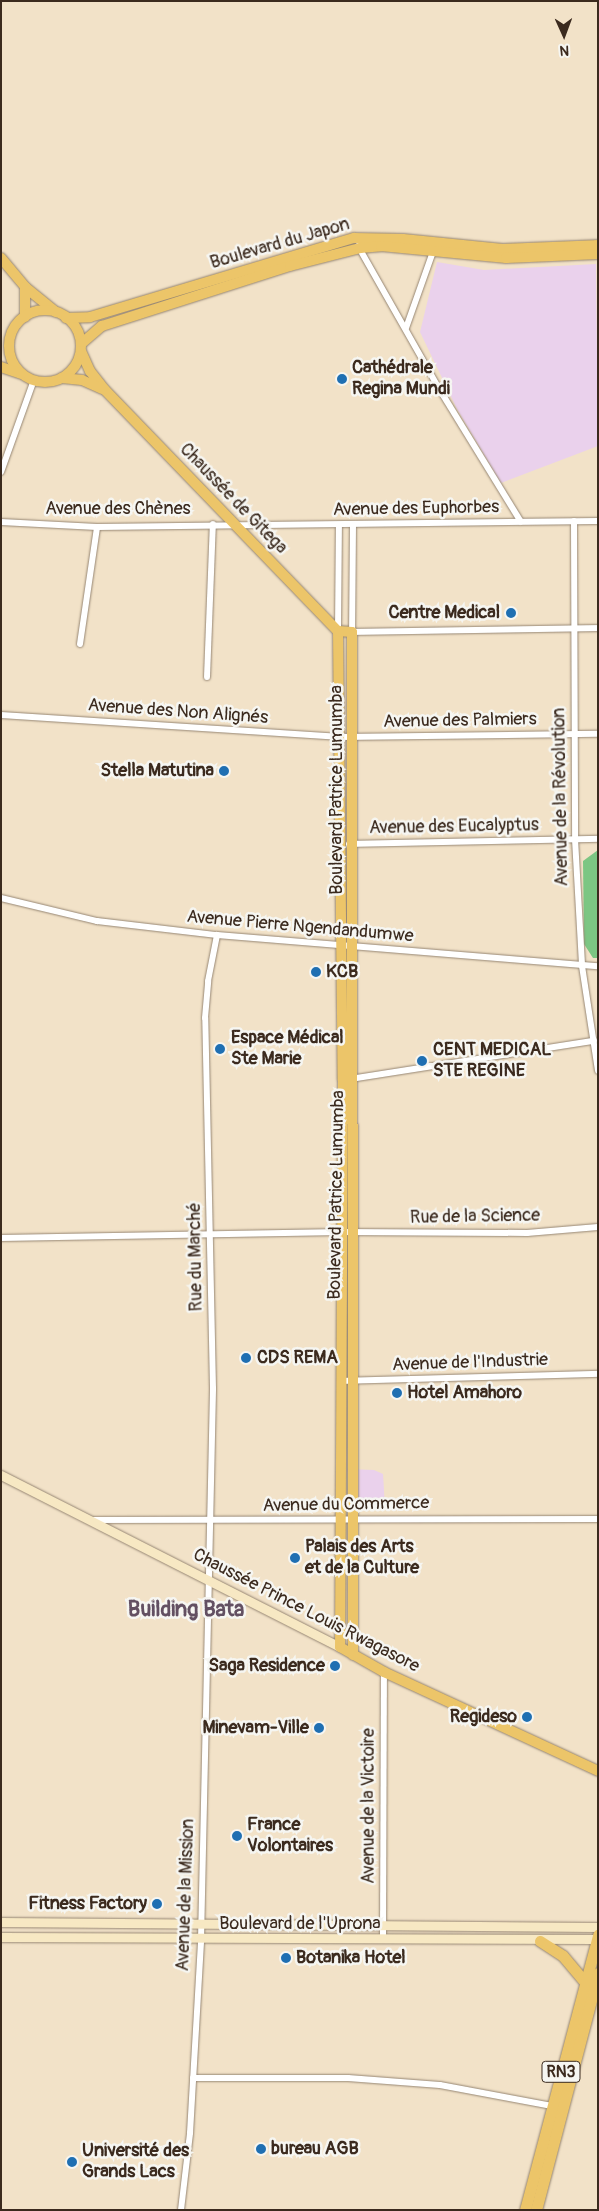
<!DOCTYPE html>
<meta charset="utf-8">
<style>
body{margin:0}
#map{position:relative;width:599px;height:2211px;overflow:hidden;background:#f2e2c8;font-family:Pangolin,sans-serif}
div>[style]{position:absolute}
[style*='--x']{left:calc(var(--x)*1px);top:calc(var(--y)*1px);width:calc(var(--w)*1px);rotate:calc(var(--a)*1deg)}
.built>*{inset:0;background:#ead1ec}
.green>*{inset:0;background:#7cc683}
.roads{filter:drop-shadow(0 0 1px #968673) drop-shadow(0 0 1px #968673)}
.street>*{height:6px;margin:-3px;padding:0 3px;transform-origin:3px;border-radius:3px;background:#fff}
.secondary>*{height:9px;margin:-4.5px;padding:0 4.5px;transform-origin:4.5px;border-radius:4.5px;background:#f7e8c3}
.primary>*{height:10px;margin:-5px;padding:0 5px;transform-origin:5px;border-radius:5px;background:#ecc569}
.primary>.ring{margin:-5px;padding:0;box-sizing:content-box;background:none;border:10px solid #ecc569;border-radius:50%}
.highway>*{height:11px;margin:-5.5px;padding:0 5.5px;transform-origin:5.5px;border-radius:5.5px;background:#ecc569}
.dots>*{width:14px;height:14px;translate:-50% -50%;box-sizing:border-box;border:2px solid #f6f6f2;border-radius:50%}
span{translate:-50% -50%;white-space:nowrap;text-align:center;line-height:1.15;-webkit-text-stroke:5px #f6f6f2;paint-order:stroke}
.shield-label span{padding:1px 4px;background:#f6f6f2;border:1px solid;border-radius:4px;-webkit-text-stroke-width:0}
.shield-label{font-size:16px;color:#3b2a1e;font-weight:700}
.street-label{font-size:18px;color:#3b2a1e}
.poi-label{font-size:18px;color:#3b2a1e;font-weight:700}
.left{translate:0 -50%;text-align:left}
.right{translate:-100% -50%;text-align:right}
.district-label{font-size:22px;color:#635062;font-weight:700}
.frame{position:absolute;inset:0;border:2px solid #3b2a1e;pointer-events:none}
.north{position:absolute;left:539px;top:10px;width:50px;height:50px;-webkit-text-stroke:4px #f6f6f2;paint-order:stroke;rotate:178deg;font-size:14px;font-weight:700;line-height:20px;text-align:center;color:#3b2a1e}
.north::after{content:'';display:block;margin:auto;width:18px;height:22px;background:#3b2a1e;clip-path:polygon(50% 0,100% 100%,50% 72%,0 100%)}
</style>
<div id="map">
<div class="built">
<i style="clip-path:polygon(437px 262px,484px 270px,596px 264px,598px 446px,501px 483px,457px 409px,420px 332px)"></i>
<i style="clip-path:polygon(347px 1469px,374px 1470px,383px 1474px,385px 1507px,366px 1506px,352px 1499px)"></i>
</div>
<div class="green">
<i style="clip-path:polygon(598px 850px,598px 958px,593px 958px,584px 944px,583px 861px)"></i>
</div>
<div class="roads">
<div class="street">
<i style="--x:358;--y:246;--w:162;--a:60.4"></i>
<i style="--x:438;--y:387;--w:158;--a:58.4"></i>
<i style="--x:406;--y:328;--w:84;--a:-70.5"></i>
<i style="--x:1;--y:472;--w:98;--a:-70.3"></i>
<i style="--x:574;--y:521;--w:318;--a:89.8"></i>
<i style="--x:575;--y:839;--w:127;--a:86.8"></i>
<i style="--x:582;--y:966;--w:106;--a:81.3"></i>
<i style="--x:1;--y:522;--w:96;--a:3"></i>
<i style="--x:97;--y:527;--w:501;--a:-0.69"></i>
<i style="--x:353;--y:525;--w:107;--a:90.5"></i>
<i style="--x:352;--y:632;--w:246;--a:-0.9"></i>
<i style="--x:338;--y:631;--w:106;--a:-89.5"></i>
<i style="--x:80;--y:644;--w:118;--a:-81.7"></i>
<i style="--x:207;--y:677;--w:153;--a:-87.8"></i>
<i style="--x:1;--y:715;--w:341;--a:3.7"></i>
<i style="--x:341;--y:737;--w:257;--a:-0.7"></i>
<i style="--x:349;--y:844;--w:249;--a:-1.2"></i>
<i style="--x:1;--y:898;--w:99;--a:13.5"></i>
<i style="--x:97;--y:921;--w:121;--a:6.7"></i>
<i style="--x:217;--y:935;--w:382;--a:4.7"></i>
<i style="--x:350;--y:1079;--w:247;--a:-8.9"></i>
<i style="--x:1;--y:1238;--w:340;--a:-1"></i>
<i style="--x:341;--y:1232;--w:186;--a:0.3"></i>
<i style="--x:527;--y:1233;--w:71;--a:-4.8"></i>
<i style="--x:342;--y:1381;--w:256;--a:-1.6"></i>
<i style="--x:94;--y:1520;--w:504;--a:-0.11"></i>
<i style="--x:383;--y:1940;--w:268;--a:-89.8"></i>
<i style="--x:193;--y:2078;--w:155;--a:0"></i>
<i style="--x:348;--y:2078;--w:92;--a:4.4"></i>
<i style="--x:440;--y:2085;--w:114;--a:10.6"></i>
<i style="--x:181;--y:2210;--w:78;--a:-83.3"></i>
<i style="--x:190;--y:2133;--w:193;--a:-86.7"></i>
<i style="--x:201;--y:1940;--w:552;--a:-88.75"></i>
<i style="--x:213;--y:1388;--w:370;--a:-91.2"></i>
<i style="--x:205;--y:1018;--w:37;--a:-85"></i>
<i style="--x:208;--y:981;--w:47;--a:-78.9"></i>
</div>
<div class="secondary">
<i style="--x:1;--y:1475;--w:380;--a:26.9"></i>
<i style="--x:1;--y:1922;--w:597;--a:0.48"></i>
<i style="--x:1;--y:1937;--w:597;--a:0.19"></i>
</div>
<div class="primary">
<i style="--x:1;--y:258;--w:38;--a:50"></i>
<i style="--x:25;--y:287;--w:40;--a:39"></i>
<i style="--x:25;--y:287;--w:30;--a:90"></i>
<i class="ring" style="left:9px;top:310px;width:62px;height:62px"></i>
<i style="--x:66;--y:318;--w:24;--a:-2"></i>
<i style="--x:90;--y:317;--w:276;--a:-16.7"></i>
<i style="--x:354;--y:238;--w:49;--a:1.2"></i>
<i style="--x:403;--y:239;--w:100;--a:5.7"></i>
<i style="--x:503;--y:249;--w:95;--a:-2.4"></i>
<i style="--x:81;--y:344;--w:28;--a:-41"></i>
<i style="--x:102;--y:326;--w:197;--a:-17.7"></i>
<i style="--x:290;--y:266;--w:72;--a:-14.4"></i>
<i style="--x:360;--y:248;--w:21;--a:-5"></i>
<i style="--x:381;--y:246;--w:126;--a:5.5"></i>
<i style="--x:506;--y:258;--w:92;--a:-2.5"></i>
<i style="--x:81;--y:351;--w:22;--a:66"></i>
<i style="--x:90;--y:371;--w:24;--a:52"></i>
<i style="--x:105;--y:390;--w:335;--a:46"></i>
<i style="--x:1;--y:367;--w:21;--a:19"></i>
<i style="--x:62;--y:378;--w:20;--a:6"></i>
<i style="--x:82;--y:380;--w:22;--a:24"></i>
<i style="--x:338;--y:631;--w:449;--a:89.4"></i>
<i style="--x:343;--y:1080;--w:567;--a:90.3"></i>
<i style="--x:340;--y:1647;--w:51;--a:29.6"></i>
<i style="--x:384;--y:1672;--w:236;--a:24.8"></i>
<i style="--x:338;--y:631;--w:14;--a:4"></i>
<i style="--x:352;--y:632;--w:1023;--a:89.94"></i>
</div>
<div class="highway">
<i style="--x:540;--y:1941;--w:27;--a:33"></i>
<i style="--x:563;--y:1956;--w:34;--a:50"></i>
<i style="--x:525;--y:2210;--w:285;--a:-75.1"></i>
<i style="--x:536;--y:2210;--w:245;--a:-75.3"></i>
</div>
</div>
<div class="dots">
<i style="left:342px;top:379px;background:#1f6fb2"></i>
<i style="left:511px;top:613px;background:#1f6fb2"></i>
<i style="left:224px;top:771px;background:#1f6fb2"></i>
<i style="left:316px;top:972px;background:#1f6fb2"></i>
<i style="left:220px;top:1049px;background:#1f6fb2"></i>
<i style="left:422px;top:1061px;background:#1f6fb2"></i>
<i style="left:246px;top:1358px;background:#1f6fb2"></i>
<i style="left:397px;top:1393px;background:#1f6fb2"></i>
<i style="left:295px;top:1558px;background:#1f6fb2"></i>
<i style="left:335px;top:1666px;background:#1f6fb2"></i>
<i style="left:527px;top:1717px;background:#1f6fb2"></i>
<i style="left:319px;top:1728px;background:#1f6fb2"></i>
<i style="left:237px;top:1836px;background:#1f6fb2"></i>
<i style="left:157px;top:1904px;background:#1f6fb2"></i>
<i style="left:286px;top:1958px;background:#1f6fb2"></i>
<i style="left:261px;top:2149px;background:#1f6fb2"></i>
<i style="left:72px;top:2162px;background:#1f6fb2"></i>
</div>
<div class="shield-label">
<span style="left:561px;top:2072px">RN3</span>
</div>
<div class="street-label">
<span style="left:280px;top:244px;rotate:-16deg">Boulevard du Japon</span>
<span style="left:233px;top:499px;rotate:46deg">Chaussée de Gitega</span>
<span style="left:118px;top:509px">Avenue des Chènes</span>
<span style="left:416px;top:509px;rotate:-1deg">Avenue des Euphorbes</span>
<span style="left:178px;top:712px;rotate:4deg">Avenue des Non Alignés</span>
<span style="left:460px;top:721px;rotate:-1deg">Avenue des Palmiers</span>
<span style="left:337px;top:790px;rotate:-90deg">Boulevard Patrice Lumumba</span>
<span style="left:561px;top:797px;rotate:-91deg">Avenue de la Révolution</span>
<span style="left:454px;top:827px;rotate:-1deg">Avenue des Eucalyptus</span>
<span style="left:300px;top:927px;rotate:5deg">Avenue Pierre Ngendandumwe</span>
<span style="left:337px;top:1195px;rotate:-89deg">Boulevard Patrice Lumumba</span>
<span style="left:475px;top:1217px;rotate:-1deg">Rue de la Science</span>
<span style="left:196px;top:1257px;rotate:-91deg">Rue du Marché</span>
<span style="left:470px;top:1363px;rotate:-2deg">Avenue de l'Industrie</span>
<span style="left:346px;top:1505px;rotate:-1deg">Avenue du Commerce</span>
<span style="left:306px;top:1611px;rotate:27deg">Chaussée Prince Louis Rwagasore</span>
<span style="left:369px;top:1806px;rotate:-90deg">Avenue de la Victoire</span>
<span style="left:186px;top:1895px;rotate:-88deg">Avenue de la Mission</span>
<span style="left:300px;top:1924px">Boulevard de l'Uprona</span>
</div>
<div class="poi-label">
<span class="left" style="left:352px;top:379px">Cathédrale<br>Regina Mundi</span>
<span class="right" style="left:500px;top:613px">Centre Medical</span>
<span class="right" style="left:214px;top:771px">Stella Matutina</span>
<span class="left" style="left:326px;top:972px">KCB</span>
<span class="left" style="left:231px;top:1049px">Espace Médical<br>Ste Marie</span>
<span class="left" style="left:433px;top:1061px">CENT MEDICAL<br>STE REGINE</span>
<span class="left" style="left:257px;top:1358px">CDS REMA</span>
<span class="left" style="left:407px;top:1393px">Hotel Amahoro</span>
<span class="left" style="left:305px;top:1558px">Palais des Arts<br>et de la Culture</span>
<span class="right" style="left:325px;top:1666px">Saga Residence</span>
<span class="right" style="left:517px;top:1717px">Regideso</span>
<span class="right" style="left:309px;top:1728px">Minevam-Ville</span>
<span class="left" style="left:247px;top:1836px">France<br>Volontaires</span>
<span class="right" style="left:147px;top:1904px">Fitness Factory</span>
<span class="left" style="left:296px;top:1958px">Botanika Hotel</span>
<span class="left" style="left:271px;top:2149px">bureau AGB</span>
<span class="left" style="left:82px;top:2162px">Université des<br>Grands Lacs</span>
</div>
<div class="district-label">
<span style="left:186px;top:1610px">Building Bata</span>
</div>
<div class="frame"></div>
<div class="north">N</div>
</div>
